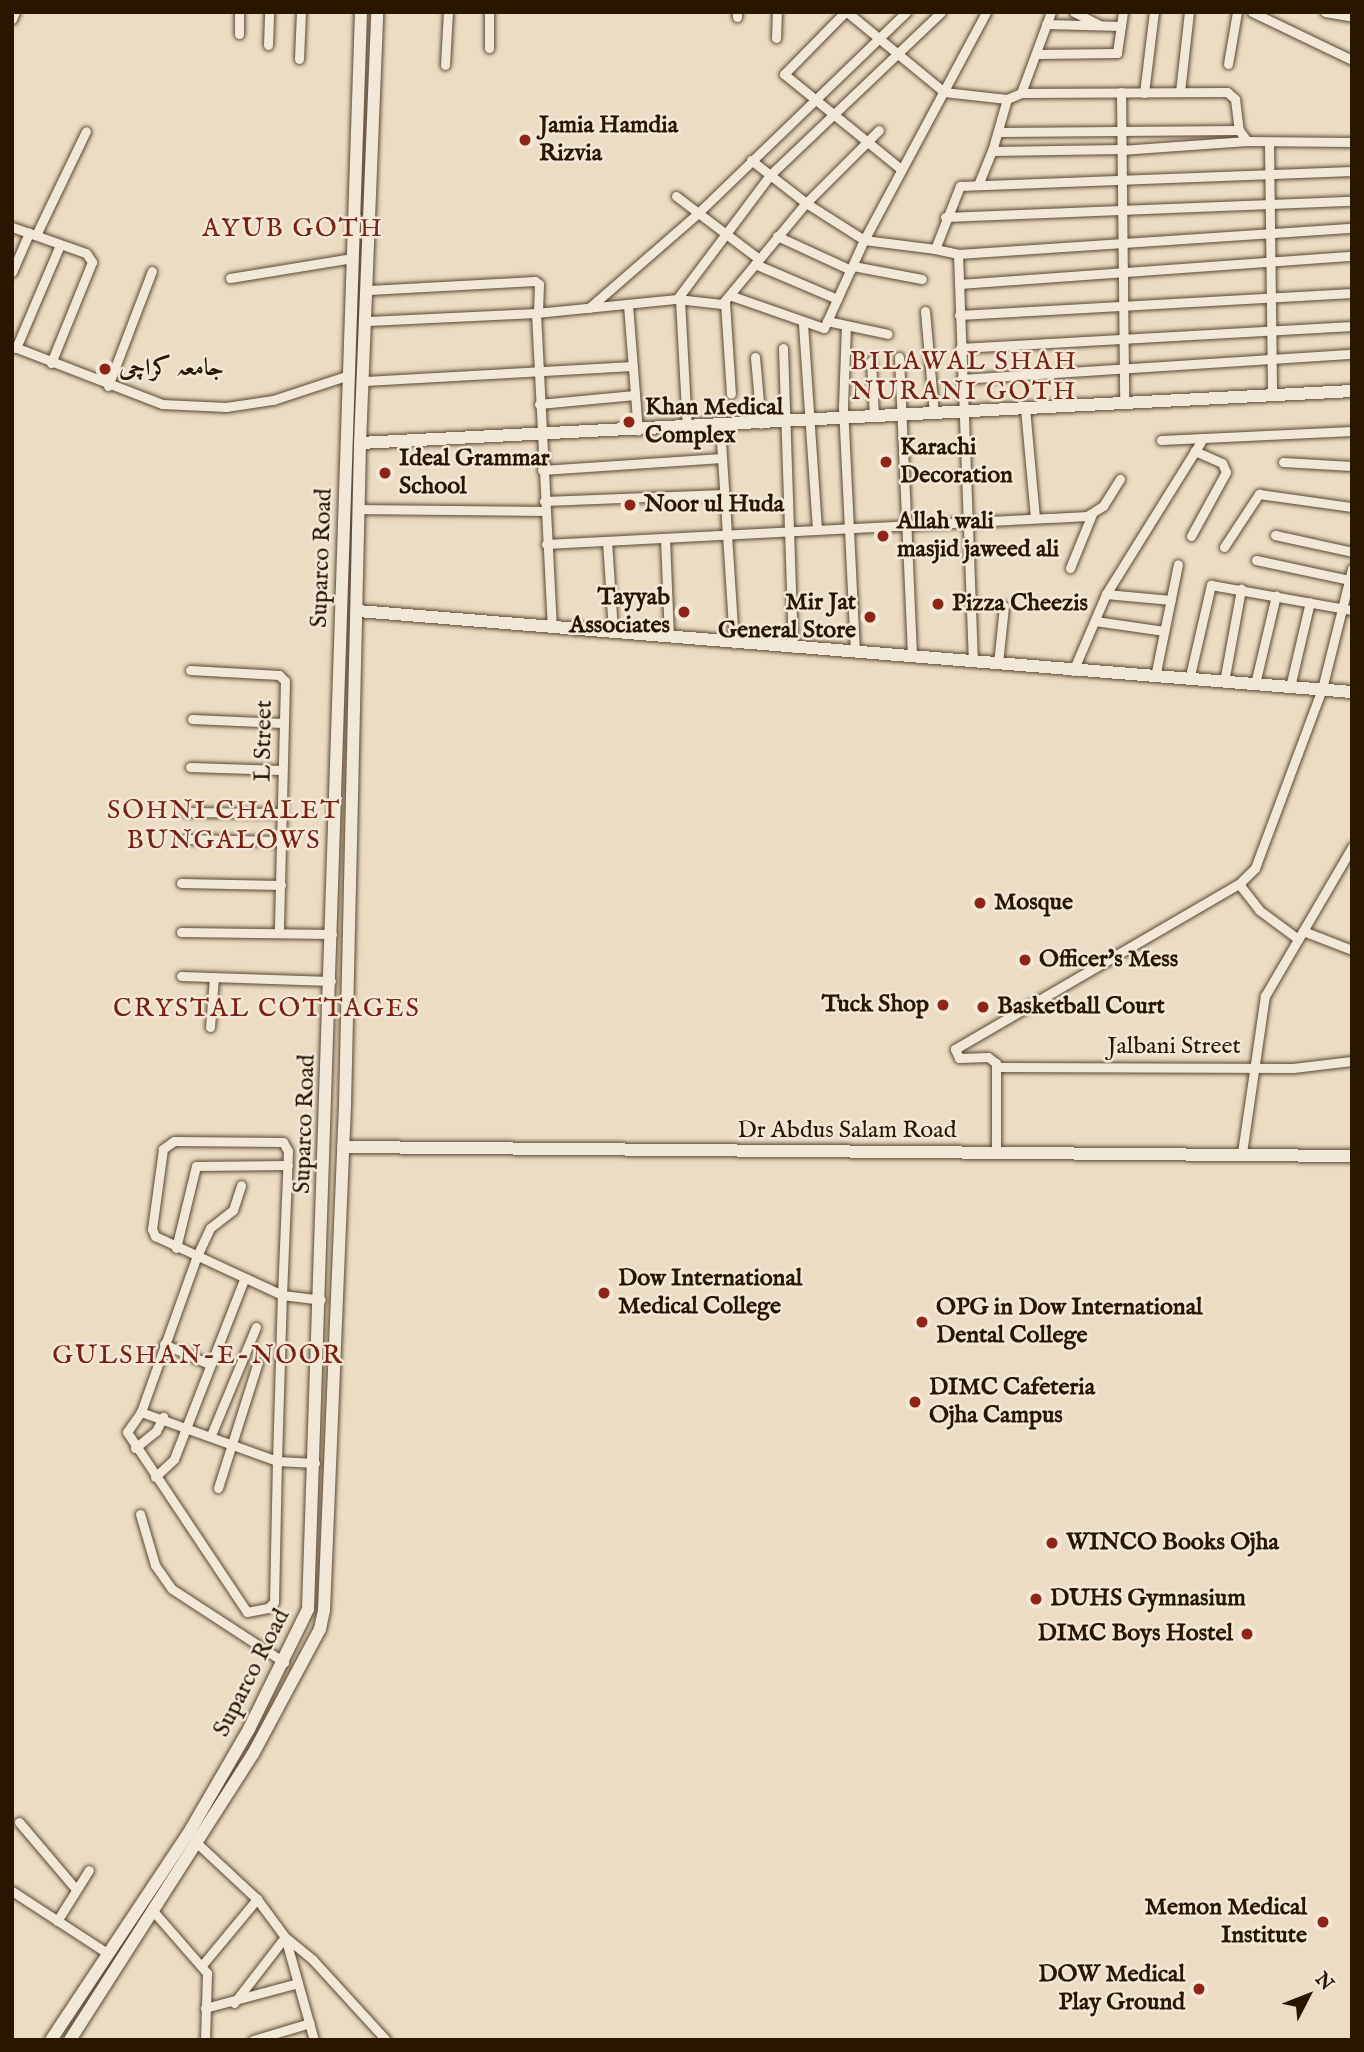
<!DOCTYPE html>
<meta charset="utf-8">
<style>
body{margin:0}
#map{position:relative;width:1364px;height:2052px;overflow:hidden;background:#ebdcc3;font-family:"IM FELL English",Amiri,serif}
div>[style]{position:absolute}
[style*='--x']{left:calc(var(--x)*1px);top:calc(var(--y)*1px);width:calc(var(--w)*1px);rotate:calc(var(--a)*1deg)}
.roads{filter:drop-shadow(0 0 2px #5a4731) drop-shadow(0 0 2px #5a4731)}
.street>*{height:9px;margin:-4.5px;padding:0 4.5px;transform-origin:4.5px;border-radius:4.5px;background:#f2e8d8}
.secondary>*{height:12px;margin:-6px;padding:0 6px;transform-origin:6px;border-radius:6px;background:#f2e8d8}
.dots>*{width:19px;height:19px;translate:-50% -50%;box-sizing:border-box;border:4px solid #f2e8d8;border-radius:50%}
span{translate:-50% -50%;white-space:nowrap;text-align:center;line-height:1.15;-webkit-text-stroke:5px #f2e8d8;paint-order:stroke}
.poi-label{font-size:24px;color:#2a1500;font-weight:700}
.left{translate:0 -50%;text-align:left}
.right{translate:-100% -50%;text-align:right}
.street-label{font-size:24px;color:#2a1500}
.neighbourhood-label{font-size:26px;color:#7a1f14;letter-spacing:2px}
.frame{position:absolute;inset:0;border:14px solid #2a1500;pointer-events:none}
.north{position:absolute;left:1273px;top:1961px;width:70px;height:70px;-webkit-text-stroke:5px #f2e8d8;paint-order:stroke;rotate:48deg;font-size:19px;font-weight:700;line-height:28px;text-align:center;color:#2a1500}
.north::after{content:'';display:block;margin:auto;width:24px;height:32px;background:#2a1500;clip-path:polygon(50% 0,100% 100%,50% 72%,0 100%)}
</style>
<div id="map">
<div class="roads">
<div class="street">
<i style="--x:845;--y:12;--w:87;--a:134.5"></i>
<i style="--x:784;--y:74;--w:151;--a:39.1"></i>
<i style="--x:847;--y:12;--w:126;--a:39.5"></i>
<i style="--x:944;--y:92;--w:63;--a:6.3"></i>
<i style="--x:1074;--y:12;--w:28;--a:27"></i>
<i style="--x:1252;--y:12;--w:111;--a:25.6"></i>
<i style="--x:1325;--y:12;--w:27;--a:10"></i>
<i style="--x:737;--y:17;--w:5;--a:-90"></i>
<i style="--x:12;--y:19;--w:8;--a:-67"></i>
<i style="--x:1046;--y:24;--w:75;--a:1.5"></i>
<i style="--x:239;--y:34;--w:22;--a:-90"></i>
<i style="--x:776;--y:38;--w:26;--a:-88"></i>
<i style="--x:268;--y:45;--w:33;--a:-88"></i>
<i style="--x:489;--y:48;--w:36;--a:-90"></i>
<i style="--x:1036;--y:54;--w:81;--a:-0.7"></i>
<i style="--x:1117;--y:53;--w:41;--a:-81.7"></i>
<i style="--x:299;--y:59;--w:47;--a:-87.6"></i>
<i style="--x:1228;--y:64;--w:53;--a:-80.2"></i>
<i style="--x:445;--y:65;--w:53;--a:-86.8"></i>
<i style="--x:1121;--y:92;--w:311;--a:89.4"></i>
<i style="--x:1180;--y:92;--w:81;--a:-83.6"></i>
<i style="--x:1021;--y:93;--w:206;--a:-0.3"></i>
<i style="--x:1227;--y:92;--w:11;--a:41"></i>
<i style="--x:1235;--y:99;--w:31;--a:83"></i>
<i style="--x:1239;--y:130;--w:14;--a:54"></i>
<i style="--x:1247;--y:141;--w:105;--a:0.5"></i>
<i style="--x:1144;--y:93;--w:82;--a:-83"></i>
<i style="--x:998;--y:132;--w:241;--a:-0.5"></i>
<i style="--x:1269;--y:142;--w:253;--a:89.3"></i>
<i style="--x:1121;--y:150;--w:126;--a:-4.1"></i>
<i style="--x:992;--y:151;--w:54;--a:-73.9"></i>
<i style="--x:1007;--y:99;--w:15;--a:-23"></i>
<i style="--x:1021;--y:93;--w:86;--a:-69.7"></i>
<i style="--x:751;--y:160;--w:70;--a:38"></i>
<i style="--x:806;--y:203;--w:69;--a:32.5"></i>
<i style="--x:864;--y:240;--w:72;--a:7.2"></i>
<i style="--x:935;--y:249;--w:68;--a:-68.4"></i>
<i style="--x:960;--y:186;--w:392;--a:-2.2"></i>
<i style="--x:978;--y:185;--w:37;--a:-68"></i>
<i style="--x:992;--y:151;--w:129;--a:-0.9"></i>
<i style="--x:676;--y:196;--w:104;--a:37.2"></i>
<i style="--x:945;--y:217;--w:407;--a:-2.3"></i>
<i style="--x:12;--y:227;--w:78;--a:19.4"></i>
<i style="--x:86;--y:253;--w:11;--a:56"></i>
<i style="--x:92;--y:262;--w:109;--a:112.1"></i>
<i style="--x:36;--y:235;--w:115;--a:-64.3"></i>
<i style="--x:777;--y:236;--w:81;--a:24.7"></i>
<i style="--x:935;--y:249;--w:24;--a:12"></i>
<i style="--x:958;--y:254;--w:408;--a:87.9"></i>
<i style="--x:958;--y:254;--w:395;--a:-3.8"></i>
<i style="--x:755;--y:264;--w:89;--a:23.1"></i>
<i style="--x:853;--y:266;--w:70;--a:10.7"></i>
<i style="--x:12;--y:272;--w:43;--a:-66.4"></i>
<i style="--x:230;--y:278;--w:124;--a:-9.3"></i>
<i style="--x:959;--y:284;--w:394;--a:-4.1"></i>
<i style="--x:369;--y:290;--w:166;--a:-3.1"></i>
<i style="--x:535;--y:281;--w:5;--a:37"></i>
<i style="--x:539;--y:284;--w:29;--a:92"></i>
<i style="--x:732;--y:296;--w:97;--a:19.2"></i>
<i style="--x:824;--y:328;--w:97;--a:-65.6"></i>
<i style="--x:864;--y:240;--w:259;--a:-61.8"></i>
<i style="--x:677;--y:299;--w:155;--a:-53.1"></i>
<i style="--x:770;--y:175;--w:236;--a:-43.6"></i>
<i style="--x:680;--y:300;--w:128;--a:86.9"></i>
<i style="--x:725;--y:302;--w:92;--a:86.3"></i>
<i style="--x:628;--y:305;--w:126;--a:85.5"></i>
<i style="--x:589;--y:308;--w:143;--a:-41"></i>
<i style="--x:697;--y:214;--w:291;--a:-44"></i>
<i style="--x:925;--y:311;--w:103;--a:85"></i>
<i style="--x:536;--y:313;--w:314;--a:87.1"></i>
<i style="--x:959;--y:315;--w:394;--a:-3.2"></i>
<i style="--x:368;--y:321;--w:168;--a:-2.7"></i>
<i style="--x:536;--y:313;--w:142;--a:-5.7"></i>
<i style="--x:677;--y:299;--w:45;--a:6.3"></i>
<i style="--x:722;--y:304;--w:131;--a:-50.3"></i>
<i style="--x:806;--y:203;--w:103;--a:-45"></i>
<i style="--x:827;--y:321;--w:62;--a:12"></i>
<i style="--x:803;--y:324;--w:206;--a:86.1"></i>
<i style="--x:846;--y:325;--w:82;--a:92.1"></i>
<i style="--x:843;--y:407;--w:245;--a:87.2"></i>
<i style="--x:12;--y:346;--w:161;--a:21.1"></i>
<i style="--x:162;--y:404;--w:64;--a:2.7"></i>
<i style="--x:226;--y:407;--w:48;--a:-8.5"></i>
<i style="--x:273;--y:400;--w:80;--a:-18.2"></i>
<i style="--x:16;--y:348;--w:112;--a:-66.9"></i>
<i style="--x:783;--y:348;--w:300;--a:88.1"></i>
<i style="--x:960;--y:348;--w:393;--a:-3.2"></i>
<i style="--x:755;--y:357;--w:67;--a:84.9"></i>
<i style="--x:899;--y:357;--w:299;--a:87.5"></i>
<i style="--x:871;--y:361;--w:55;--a:86.9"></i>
<i style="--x:961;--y:379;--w:392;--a:-3.7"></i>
<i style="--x:365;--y:381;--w:268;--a:-3.2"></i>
<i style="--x:108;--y:386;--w:123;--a:-69.1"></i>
<i style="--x:539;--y:404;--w:96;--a:-5.4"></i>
<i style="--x:1025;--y:408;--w:110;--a:84.8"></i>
<i style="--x:720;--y:426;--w:218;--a:86.3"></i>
<i style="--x:1161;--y:440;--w:191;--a:-2.7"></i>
<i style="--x:1283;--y:462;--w:69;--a:3.3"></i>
<i style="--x:542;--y:470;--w:180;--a:-3.8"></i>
<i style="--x:544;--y:501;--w:180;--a:-2.2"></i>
<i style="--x:359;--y:509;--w:185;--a:0.6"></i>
<i style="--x:1275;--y:535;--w:79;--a:12.4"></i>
<i style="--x:1191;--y:536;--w:73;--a:-61.3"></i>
<i style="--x:1226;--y:472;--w:10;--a:-114"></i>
<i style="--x:1222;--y:463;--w:30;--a:-156"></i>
<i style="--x:665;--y:538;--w:99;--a:87.7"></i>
<i style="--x:607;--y:541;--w:91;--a:86.2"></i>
<i style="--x:546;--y:544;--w:542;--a:-2.96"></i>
<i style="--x:1087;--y:516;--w:19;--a:-32"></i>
<i style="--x:1103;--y:506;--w:32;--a:-58"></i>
<i style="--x:1224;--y:547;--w:64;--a:-56.6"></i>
<i style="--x:1259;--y:494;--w:94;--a:8"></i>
<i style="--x:1256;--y:560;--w:95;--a:12.1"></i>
<i style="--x:1070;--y:568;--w:58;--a:-67.8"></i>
<i style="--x:1106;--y:594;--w:65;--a:5.3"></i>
<i style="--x:1095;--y:621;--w:70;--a:8.2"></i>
<i style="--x:998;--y:664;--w:58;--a:-84.1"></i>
<i style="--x:190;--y:670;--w:89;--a:3.2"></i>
<i style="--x:279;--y:675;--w:8;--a:45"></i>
<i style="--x:285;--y:681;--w:251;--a:91.4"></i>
<i style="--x:1073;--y:671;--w:84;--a:-66.8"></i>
<i style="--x:1106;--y:594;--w:184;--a:-58.1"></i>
<i style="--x:1155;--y:677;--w:115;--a:-78.5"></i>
<i style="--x:1189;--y:680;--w:98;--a:-77"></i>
<i style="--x:1211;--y:585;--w:143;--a:10.1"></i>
<i style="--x:1224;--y:682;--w:95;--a:-79.6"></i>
<i style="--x:1255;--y:684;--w:91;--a:-76.7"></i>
<i style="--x:1290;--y:687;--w:87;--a:-76.8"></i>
<i style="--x:192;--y:719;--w:91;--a:2.5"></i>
<i style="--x:190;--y:767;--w:92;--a:1.9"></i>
<i style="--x:186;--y:812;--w:95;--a:0.6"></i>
<i style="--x:185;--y:839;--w:96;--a:1.2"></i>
<i style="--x:181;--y:883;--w:100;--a:1.1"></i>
<i style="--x:1239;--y:884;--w:33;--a:52"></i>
<i style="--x:1259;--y:910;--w:49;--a:36.6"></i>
<i style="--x:1303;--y:931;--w:53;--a:21.2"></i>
<i style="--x:181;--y:932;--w:151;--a:0.8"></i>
<i style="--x:181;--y:976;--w:150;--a:1.9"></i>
<i style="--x:210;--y:1027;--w:50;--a:-85.4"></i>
<i style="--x:997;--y:1067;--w:296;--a:0.2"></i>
<i style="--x:1293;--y:1068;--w:59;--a:-6.8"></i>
<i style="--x:996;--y:1152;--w:89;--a:-90"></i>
<i style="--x:996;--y:1063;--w:10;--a:-143"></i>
<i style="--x:988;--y:1057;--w:29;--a:178"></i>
<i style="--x:959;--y:1058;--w:10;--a:-114"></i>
<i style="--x:955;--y:1049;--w:328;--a:-30.2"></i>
<i style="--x:1239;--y:884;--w:23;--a:-45"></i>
<i style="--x:1255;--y:868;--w:191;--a:-69.5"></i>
<i style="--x:1322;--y:689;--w:124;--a:-76"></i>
<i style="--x:1242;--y:1153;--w:159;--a:-81.7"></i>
<i style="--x:1265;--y:996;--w:173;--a:-59.7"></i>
<i style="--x:176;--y:1248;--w:84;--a:-76.3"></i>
<i style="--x:196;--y:1166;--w:92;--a:-0.6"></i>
<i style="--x:164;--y:1344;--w:49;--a:24"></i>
<i style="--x:141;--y:1412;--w:164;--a:-70.3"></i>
<i style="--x:196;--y:1258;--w:33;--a:-65"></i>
<i style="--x:210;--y:1228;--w:29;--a:-38"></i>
<i style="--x:233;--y:1210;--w:26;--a:-72"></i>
<i style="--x:211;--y:1435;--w:117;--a:-67.4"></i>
<i style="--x:135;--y:1448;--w:27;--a:-39"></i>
<i style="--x:156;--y:1431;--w:16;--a:-63"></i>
<i style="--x:315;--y:1463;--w:38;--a:-177"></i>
<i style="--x:277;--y:1461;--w:145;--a:-160.2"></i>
<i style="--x:141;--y:1412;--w:24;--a:125"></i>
<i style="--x:127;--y:1432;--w:216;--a:56.3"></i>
<i style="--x:247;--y:1612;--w:21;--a:-11"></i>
<i style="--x:268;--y:1608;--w:8;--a:-45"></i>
<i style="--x:274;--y:1602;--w:141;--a:-88.8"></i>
<i style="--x:277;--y:1461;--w:166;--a:-88.3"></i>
<i style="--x:282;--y:1295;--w:144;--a:-87.6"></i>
<i style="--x:288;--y:1151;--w:10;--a:-119"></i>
<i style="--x:283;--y:1142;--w:109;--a:-179.5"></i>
<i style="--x:174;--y:1141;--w:14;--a:144"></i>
<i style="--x:163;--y:1149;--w:81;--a:97.8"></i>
<i style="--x:152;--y:1229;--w:8;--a:67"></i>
<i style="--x:155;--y:1236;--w:140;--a:24.9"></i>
<i style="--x:282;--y:1295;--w:39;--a:7"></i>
<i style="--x:155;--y:1477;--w:26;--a:-43"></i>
<i style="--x:174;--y:1459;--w:193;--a:-68.7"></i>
<i style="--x:218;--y:1488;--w:132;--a:-72.4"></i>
<i style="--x:140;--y:1514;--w:53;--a:73.6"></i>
<i style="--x:155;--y:1565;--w:29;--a:55"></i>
<i style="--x:172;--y:1589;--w:134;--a:33.1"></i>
<i style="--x:19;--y:1822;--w:87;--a:49.7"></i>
<i style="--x:199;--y:1845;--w:79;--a:43"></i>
<i style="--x:257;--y:1899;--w:47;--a:53.6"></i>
<i style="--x:285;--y:1937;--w:107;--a:74.3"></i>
<i style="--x:12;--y:1891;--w:113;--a:33.1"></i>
<i style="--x:154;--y:1912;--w:81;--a:49"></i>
<i style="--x:207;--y:1973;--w:67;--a:91.7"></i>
<i style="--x:57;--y:1921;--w:60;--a:-57.9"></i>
<i style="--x:203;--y:1964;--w:85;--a:-50.3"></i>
<i style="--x:234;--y:2003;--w:83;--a:-52.3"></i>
<i style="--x:285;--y:1937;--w:36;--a:39"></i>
<i style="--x:313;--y:1960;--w:108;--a:47.6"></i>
<i style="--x:205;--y:2008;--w:96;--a:-15"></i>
<i style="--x:253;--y:2040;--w:59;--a:-16.6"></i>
</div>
<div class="secondary">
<i style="--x:360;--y:443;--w:993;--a:-3"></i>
<i style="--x:358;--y:611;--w:997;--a:4.66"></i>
<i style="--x:343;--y:1147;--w:1009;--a:0.51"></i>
<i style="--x:51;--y:2040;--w:253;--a:-56.4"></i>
<i style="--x:191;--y:1829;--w:116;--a:-59.9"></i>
<i style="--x:249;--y:1729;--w:134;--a:-63.8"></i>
<i style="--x:308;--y:1609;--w:1598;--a:-88.1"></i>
<i style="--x:70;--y:2040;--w:340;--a:-57.4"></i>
<i style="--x:253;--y:1754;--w:142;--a:-61.8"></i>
<i style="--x:320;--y:1629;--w:19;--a:-78"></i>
<i style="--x:324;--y:1610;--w:505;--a:-87.62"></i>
<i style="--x:345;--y:1105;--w:662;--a:-88.7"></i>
<i style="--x:360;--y:443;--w:431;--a:-87.7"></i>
</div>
</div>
<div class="dots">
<i style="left:525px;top:140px;background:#8f2418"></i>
<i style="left:105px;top:369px;background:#8f2418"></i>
<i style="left:629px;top:422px;background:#8f2418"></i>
<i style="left:886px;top:462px;background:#8f2418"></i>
<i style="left:385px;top:473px;background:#8f2418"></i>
<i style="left:630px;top:505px;background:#8f2418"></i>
<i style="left:883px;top:536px;background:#8f2418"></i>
<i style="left:938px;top:604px;background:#8f2418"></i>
<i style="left:684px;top:612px;background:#8f2418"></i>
<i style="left:870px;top:617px;background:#8f2418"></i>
<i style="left:980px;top:903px;background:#8f2418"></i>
<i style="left:1025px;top:960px;background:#8f2418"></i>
<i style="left:943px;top:1005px;background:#8f2418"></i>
<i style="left:983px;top:1007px;background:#8f2418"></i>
<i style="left:604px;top:1293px;background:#8f2418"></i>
<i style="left:922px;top:1322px;background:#8f2418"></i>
<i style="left:915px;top:1402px;background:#8f2418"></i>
<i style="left:1052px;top:1543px;background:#8f2418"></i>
<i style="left:1036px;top:1599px;background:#8f2418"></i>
<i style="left:1247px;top:1634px;background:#8f2418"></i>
<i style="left:1323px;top:1922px;background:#8f2418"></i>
<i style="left:1199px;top:1989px;background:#8f2418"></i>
</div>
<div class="poi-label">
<span class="left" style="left:539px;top:140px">Jamia Hamdia<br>Rizvia</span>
<span class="left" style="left:119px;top:369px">جامعہ کراچی</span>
<span class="left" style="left:645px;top:422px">Khan Medical<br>Complex</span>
<span class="left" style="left:900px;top:462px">Karachi<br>Decoration</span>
<span class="left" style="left:399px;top:473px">Ideal Grammar<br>School</span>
<span class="left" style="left:644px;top:505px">Noor ul Huda</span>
<span class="left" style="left:897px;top:536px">Allah wali<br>masjid jaweed ali</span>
<span class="right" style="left:670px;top:612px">Tayyab<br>Associates</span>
<span class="right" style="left:856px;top:617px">Mir Jat<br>General Store</span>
<span class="left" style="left:952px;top:604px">Pizza Cheezis</span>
<span class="left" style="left:994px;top:903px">Mosque</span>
<span class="left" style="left:1039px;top:960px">Officer's Mess</span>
<span class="right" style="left:929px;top:1005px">Tuck Shop</span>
<span class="left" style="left:997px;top:1007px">Basketball Court</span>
<span class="left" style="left:618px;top:1293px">Dow International<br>Medical College</span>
<span class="left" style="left:936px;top:1322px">OPG in Dow International<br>Dental College</span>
<span class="left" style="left:929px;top:1402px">DIMC Cafeteria<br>Ojha Campus</span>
<span class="left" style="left:1066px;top:1543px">WINCO Books Ojha</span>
<span class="left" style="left:1050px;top:1599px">DUHS Gymnasium</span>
<span class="right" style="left:1233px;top:1634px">DIMC Boys Hostel</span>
<span class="right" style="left:1307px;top:1922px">Memon Medical<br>Institute</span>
<span class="right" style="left:1185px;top:1989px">DOW Medical<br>Play Ground</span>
</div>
<div class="street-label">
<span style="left:322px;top:558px;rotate:-88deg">Suparco Road</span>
<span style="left:264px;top:741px;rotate:-89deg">L Street</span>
<span style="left:1174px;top:1047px">Jalbani Street</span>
<span style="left:305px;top:1124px;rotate:-88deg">Suparco Road</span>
<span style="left:847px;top:1131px">Dr Abdus Salam Road</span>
<span style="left:252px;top:1673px;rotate:-63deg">Suparco Road</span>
</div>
<div class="neighbourhood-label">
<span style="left:293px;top:229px">AYUB GOTH</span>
<span style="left:964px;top:377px">BILAWAL SHAH<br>NURANI GOTH</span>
<span style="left:224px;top:826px">SOHNI CHALET<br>BUNGALOWS</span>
<span style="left:267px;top:1009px">CRYSTAL COTTAGES</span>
<span style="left:198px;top:1356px">GULSHAN-E-NOOR</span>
</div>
<div class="frame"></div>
<div class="north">N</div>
</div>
